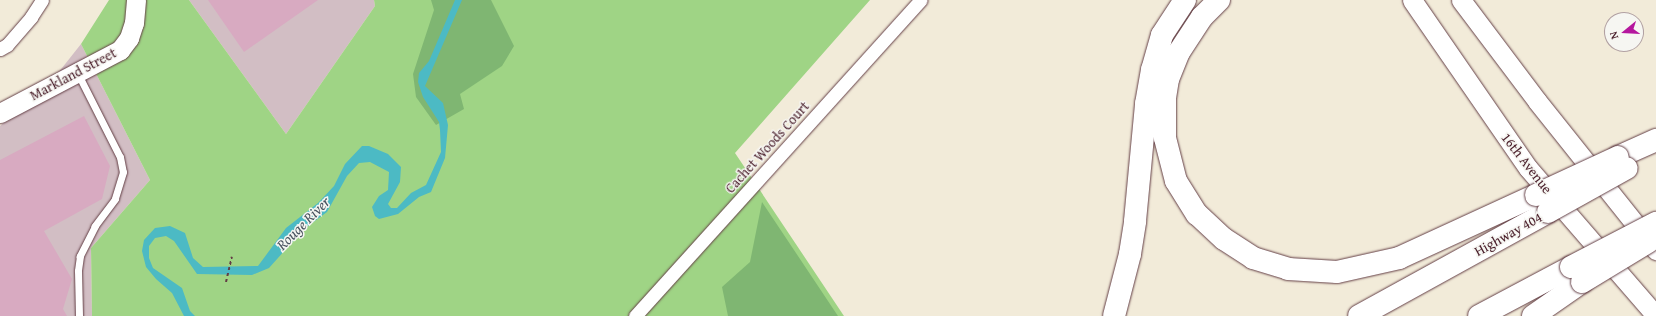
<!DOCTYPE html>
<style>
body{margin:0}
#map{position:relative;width:1656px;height:316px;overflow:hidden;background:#f2ebd9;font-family:"Gentium Book Plus",serif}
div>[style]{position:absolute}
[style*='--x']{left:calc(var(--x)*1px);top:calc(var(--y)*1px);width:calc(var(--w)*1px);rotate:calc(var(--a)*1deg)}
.industrial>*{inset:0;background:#d2bec4}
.green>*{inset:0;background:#9fd485}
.forest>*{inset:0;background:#7fb672}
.water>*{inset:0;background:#4cbac4}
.building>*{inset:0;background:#d8aac1}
.path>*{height:2px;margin-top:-1px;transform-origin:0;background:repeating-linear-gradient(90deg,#633e45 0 3px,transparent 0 6px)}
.roads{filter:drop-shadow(0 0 1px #633e45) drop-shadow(0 0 1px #633e45)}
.lane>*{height:7px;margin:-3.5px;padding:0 3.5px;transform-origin:3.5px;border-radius:3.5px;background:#fff}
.street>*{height:13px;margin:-6.5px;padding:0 6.5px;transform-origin:6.5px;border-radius:6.5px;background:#fff}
.secondary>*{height:19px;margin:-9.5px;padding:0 9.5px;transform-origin:9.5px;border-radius:9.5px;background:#fff}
.highway>*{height:22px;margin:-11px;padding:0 11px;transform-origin:11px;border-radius:11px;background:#fff}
.bridges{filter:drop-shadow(0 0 1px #633e45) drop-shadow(0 0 1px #633e45)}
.highway-bridge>*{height:22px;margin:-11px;padding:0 11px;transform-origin:11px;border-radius:11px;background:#fff}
span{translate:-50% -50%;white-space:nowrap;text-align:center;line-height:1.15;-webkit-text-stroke:3px #f6f6f2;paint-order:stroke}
.street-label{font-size:14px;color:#4a1f2b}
.water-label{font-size:15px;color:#4b5561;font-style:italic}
.north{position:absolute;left:1604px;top:12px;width:40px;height:40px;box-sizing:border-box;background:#f6f6f2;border:1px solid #b1a0a2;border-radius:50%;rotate:252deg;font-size:11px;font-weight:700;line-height:16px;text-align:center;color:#4a1f2b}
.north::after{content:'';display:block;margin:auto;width:14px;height:18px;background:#b5179e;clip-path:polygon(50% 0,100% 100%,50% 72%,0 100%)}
</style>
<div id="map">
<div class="industrial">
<i style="clip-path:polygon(189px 0,374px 0,375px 6px,286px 134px)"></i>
<i style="clip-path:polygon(81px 44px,150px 180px,91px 248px,92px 316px,0 316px,0 126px,58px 73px)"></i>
</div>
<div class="green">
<i style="clip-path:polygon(109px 0,189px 0,286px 134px,375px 6px,374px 0,870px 0,735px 153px,844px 316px,92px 316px,91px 248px,150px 180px,81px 44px)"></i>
</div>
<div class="forest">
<i style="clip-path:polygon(431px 0,491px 0,514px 46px,502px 66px,460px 94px,464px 109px,436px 125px,416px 97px,413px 74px,434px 10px)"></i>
<i style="clip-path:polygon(762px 202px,838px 316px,728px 316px,722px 287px,750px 262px)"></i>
</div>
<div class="water">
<i style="clip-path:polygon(455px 0,462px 0,425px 86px,443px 103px,448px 125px,445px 158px,431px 192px,419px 197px,398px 214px,379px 219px,375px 216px,372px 207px,379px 196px,388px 190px,389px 172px,370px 162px,359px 163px,347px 176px,327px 212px,304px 229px,269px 268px,252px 275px,197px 274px,174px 241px,166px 236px,155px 238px,149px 246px,149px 258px,153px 268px,182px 288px,190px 311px,195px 316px,184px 316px,172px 293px,156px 279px,146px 267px,142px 251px,144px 240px,155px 228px,170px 226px,185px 233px,193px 258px,203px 267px,258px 266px,286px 228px,318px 203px,334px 186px,345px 164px,362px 146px,369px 146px,388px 154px,401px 167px,400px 182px,388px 204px,391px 208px,397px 208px,411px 193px,426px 185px,441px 152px,440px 130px,439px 122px,423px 97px,418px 82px,419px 73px,429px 61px)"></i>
</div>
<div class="building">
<i style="clip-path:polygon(208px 0,318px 0,244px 52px)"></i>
<i style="clip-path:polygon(84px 116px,110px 166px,102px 199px,44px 231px,72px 279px,63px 309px,67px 316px,0 316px,0 160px)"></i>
</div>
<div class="path">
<i style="--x:226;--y:282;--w:26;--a:-77"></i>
</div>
<div class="roads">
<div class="lane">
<i style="--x:78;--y:74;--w:93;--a:63.2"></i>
<i style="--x:120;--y:157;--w:15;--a:79"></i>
<i style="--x:123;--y:172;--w:28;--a:107"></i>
<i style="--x:115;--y:199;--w:34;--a:127"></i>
<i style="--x:95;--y:226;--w:34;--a:117"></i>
<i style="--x:80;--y:256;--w:15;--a:98"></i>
<i style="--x:78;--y:271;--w:45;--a:88.7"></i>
</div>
<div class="street">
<i style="--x:0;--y:49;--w:8;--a:-30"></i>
<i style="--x:7;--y:45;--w:37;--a:-49"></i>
<i style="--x:31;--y:17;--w:20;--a:-57"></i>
<i style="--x:635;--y:316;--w:426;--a:-47.9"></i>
</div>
<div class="secondary">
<i style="--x:1412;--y:0;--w:204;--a:55.4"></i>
<i style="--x:1528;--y:168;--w:196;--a:49.1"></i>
<i style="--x:1461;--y:0;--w:126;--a:53"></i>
<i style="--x:1537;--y:101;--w:191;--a:51.4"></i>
<i style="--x:0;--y:113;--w:136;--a:-27.7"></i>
<i style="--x:120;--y:50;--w:15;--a:-53"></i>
<i style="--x:129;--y:38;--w:16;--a:-72"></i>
<i style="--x:134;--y:23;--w:23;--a:-85"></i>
</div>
<div class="highway">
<i style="--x:1219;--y:0;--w:24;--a:135"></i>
<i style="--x:1202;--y:17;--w:42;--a:123.3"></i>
<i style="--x:1179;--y:52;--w:29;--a:112"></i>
<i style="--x:1168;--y:79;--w:20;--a:99"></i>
<i style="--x:1165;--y:99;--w:39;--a:90"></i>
<i style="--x:1165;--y:138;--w:44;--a:75.7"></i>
<i style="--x:1176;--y:181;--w:39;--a:58"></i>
<i style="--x:1197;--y:214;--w:37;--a:43"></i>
<i style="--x:1224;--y:239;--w:35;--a:33"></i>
<i style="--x:1253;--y:258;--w:37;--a:17"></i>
<i style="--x:1288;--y:269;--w:49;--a:3.5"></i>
<i style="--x:1337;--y:272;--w:64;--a:-12.7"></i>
<i style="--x:1399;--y:258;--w:151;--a:-24.7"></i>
<i style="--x:1618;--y:157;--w:42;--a:-24.1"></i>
<i style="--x:1114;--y:316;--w:64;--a:-75.5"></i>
<i style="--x:1130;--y:254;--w:33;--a:-81"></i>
<i style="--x:1135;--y:221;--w:118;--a:-84.6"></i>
<i style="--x:1146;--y:104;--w:35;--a:-80"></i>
<i style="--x:1152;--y:70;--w:36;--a:-74"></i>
<i style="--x:1162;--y:35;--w:42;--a:-56.7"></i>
<i style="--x:1359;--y:316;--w:216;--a:-28.8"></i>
<i style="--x:1479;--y:316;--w:104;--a:-28"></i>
<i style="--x:1533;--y:316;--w:60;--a:-34.8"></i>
</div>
</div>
<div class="bridges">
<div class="highway-bridge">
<i style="--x:1536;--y:195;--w:90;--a:-24.9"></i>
<i style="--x:1548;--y:212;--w:90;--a:-29.1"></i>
<i style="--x:1571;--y:267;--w:96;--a:-27.4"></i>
<i style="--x:1582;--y:282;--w:77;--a:-31.2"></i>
</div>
</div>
<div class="street-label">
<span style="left:73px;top:74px;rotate:-28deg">Markland Street</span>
<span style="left:767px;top:147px;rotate:-48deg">Cachet Woods Court</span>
<span style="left:1527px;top:163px;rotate:52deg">16th Avenue</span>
<span style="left:1508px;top:234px;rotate:-29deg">Highway 404</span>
</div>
<div class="water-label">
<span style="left:303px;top:223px;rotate:-45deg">Rouge River</span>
</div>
<div class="north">N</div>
</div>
